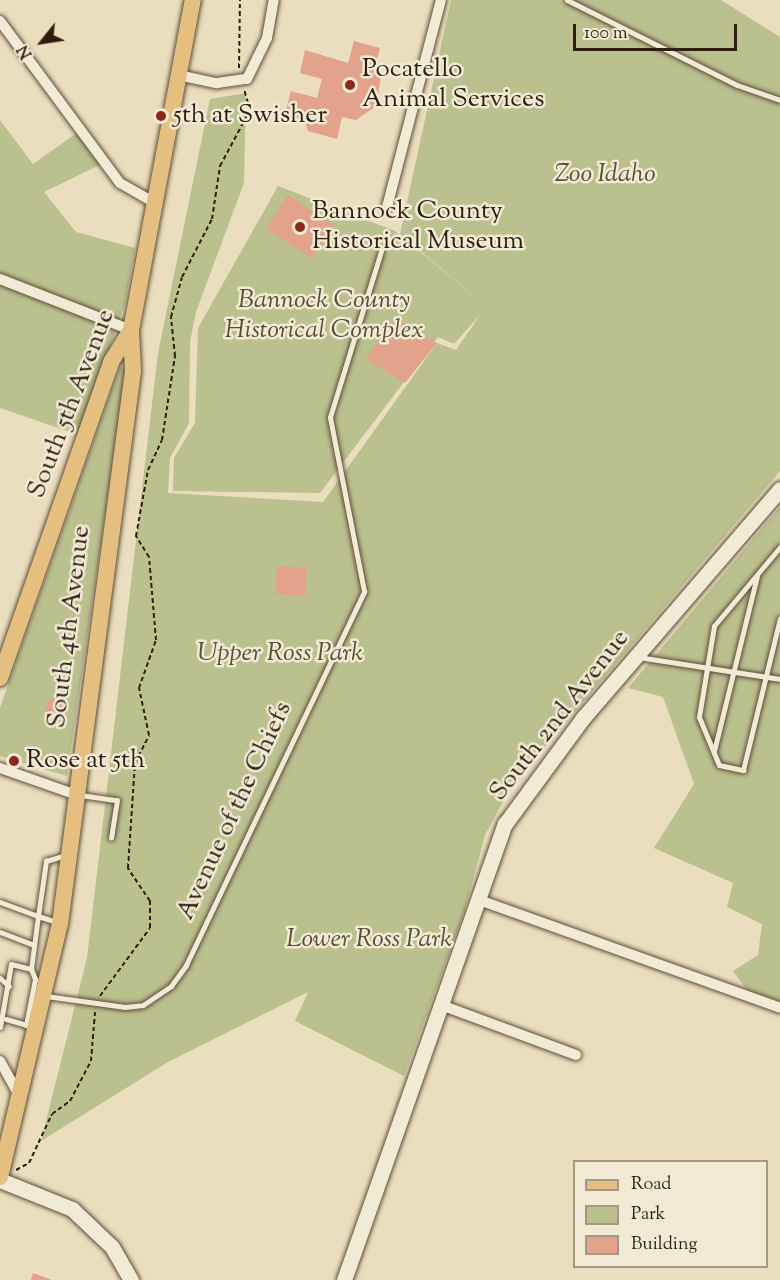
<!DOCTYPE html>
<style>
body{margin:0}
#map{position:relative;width:780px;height:1280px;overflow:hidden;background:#eadebe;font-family:"Sorts Mill Goudy",serif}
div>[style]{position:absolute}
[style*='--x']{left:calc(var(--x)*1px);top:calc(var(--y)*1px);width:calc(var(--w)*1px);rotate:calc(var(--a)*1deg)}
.green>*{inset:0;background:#bbc08f}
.building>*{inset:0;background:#e3a28c;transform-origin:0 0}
.path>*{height:2px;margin-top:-1px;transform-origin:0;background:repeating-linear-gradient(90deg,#2f1e0f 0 4.5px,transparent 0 7.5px)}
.roads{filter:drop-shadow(0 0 2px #5e4e3b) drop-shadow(0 0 2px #5e4e3b)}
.lane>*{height:5px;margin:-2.5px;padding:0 2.5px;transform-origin:2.5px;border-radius:2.5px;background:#f1ead5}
.street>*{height:10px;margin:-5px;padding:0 5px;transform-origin:5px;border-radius:5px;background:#f1ead5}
.secondary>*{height:15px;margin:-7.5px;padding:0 7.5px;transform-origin:7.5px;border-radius:7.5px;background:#f1ead5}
.primary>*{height:16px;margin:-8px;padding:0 8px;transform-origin:8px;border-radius:8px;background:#e5bf7f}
.dots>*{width:16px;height:16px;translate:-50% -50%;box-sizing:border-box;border:3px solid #f1ead5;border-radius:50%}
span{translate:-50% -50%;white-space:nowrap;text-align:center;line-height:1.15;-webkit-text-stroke:5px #f1ead5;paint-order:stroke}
.poi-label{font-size:26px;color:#2f1e0f}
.left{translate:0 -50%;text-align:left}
.park-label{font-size:26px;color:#594f35;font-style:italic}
.street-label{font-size:26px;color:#2f1e0f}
.legend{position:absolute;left:573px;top:1160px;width:195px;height:108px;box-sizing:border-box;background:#f1ead5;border:2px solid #a39886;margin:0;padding:8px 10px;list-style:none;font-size:18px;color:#2f1e0f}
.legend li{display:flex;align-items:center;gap:12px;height:30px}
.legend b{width:30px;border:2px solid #a39886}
.north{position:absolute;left:12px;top:12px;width:60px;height:60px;-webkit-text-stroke:4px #f1ead5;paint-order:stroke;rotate:240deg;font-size:16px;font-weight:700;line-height:24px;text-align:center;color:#2f1e0f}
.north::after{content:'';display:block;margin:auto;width:21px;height:27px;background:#2f1e0f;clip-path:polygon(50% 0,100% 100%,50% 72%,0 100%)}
.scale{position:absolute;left:573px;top:24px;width:164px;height:27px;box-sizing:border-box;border:3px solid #2f1e0f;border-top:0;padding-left:8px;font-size:18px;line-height:21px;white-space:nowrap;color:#2f1e0f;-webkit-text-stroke:4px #f1ead5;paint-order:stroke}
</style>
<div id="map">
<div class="green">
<i style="clip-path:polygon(451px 0,721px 0,780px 37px,780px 471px,511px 787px,485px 835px,464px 913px,404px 1076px,295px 1021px,308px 992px,168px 1062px,41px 1141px,87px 958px,158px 353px,210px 99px,246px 93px,244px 183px,196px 312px,190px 342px,189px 423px,170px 458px,168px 493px,323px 502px,437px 343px,456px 350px,480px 315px,454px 344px,438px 337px,320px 493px,173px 491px,174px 458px,195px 423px,198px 328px,278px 186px,395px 231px,487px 307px,400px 234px)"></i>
<i style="clip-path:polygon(0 120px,33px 164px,81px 130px,106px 162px,44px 192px,76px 232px,135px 248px,125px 304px,79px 435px,0 408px)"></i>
<i style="clip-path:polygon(120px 367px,126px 370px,67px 776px,0 756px,0 708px)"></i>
<i style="clip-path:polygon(780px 507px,780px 1002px,749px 993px,733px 971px,758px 955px,762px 924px,727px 907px,733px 883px,654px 848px,694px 784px,663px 697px,628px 688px)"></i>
</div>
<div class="building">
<i style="clip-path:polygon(354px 41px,380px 48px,373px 74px,381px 77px,376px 106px,356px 120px,342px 117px,337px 139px,308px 131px,304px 120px,285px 114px,291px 91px,317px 98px,322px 79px,300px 73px,305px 50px,348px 63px)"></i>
<i style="left:288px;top:195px;width:55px;height:40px;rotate:33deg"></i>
<i style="clip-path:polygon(395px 317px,437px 343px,405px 383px,366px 359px)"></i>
<i style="left:277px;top:566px;width:30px;height:28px;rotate:4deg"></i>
<i style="left:50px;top:698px;width:13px;height:15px;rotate:23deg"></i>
<i style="clip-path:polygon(33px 1273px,52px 1280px,31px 1280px)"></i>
</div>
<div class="path">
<i style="--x:239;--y:68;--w:68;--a:-89.2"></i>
<i style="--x:100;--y:996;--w:84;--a:-53.7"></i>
<i style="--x:150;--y:928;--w:27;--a:-90"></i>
<i style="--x:150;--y:901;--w:40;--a:-124"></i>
<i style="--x:128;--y:868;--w:105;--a:-86.2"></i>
<i style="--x:135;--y:763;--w:31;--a:-63"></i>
<i style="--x:149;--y:735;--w:48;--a:-102"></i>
<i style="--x:139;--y:688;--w:51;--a:-70.5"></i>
<i style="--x:156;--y:640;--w:83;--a:-94.8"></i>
<i style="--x:149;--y:557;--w:25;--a:-122"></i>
<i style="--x:136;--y:536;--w:67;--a:-79.7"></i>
<i style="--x:148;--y:470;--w:33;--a:-65"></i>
<i style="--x:162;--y:440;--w:85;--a:-81.2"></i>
<i style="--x:175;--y:356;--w:39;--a:-96"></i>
<i style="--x:171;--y:317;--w:41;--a:-74.6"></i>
<i style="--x:182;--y:277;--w:65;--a:-62.7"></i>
<i style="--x:212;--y:219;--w:54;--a:-81.4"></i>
<i style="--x:220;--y:166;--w:64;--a:-61.8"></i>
<i style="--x:250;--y:110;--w:22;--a:-106"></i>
<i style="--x:16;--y:1170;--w:15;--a:-28"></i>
<i style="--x:29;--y:1163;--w:54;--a:-64.9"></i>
<i style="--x:52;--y:1114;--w:22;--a:-36"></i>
<i style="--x:70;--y:1101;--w:45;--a:-62.3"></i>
<i style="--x:91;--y:1061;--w:49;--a:-85.3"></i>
</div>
<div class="roads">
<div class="lane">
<i style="--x:567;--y:0;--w:190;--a:26.6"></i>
<i style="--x:737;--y:85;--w:46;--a:19.2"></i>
<i style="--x:780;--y:547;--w:103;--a:129.9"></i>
<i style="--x:714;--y:626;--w:92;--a:99.4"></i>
<i style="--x:699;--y:717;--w:52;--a:67.4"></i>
<i style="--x:719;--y:765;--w:25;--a:12"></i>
<i style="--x:743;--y:770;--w:156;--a:-76.3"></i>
<i style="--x:638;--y:657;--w:144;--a:8.8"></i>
<i style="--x:714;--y:751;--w:180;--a:-76.2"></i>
<i style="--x:80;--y:795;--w:37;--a:8"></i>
<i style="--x:117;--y:800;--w:38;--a:99"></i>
<i style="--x:0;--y:902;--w:40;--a:20.2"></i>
<i style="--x:38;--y:916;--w:56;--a:-81.7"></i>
<i style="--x:46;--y:861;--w:21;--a:-17"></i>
<i style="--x:0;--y:932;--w:36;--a:21"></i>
<i style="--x:31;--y:969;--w:53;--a:-82.5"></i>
<i style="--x:38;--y:916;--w:19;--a:18"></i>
<i style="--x:0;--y:978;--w:12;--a:42"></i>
<i style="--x:46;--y:996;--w:80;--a:7.9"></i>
<i style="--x:125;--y:1007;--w:18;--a:-6"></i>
<i style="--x:143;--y:1005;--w:34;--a:-34"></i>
<i style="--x:171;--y:986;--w:26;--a:-54"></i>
<i style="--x:186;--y:965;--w:414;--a:-64.5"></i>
<i style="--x:364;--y:591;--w:177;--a:-101.1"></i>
<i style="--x:330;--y:417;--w:174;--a:-72.9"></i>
<i style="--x:6;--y:1019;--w:22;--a:16"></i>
<i style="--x:0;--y:1027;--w:64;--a:-80.1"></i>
<i style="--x:11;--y:964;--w:21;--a:14"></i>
<i style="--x:31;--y:969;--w:11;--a:68"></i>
<i style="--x:35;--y:979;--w:47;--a:101.1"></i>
</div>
<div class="street">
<i style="--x:0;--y:21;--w:202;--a:53.5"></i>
<i style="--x:120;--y:183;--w:40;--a:29.7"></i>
<i style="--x:178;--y:75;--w:40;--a:12"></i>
<i style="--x:217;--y:83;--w:30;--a:-8"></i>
<i style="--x:247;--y:79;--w:46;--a:-64"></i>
<i style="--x:267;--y:38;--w:39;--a:-80"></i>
<i style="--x:387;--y:207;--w:214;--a:-75.4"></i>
<i style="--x:0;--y:279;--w:141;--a:21.3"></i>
<i style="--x:0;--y:768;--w:78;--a:19.4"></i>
<i style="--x:479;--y:900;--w:320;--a:19.7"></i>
<i style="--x:441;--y:1005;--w:144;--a:20.3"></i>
<i style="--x:0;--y:1061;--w:41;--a:60.9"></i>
</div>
<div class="secondary">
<i style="--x:0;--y:1180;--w:78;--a:21.9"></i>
<i style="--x:72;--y:1209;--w:55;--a:43.5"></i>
<i style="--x:112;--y:1247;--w:38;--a:60"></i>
<i style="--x:344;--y:1280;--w:484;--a:-70.6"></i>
<i style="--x:505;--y:824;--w:132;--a:-53.7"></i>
<i style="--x:583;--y:718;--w:302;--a:-49.3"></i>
</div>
<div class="primary">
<i style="--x:0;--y:678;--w:335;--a:-70.6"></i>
<i style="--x:111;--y:362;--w:38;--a:-58"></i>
<i style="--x:131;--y:330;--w:336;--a:-79.4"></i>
<i style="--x:0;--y:1177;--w:260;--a:-76.7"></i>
<i style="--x:60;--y:924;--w:558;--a:-82.48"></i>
<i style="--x:133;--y:371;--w:41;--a:-92.8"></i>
</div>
</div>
<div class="dots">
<i style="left:350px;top:85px;background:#8f2418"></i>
<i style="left:161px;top:116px;background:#8f2418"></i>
<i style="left:300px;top:227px;background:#8f2418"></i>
<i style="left:14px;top:761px;background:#8f2418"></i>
</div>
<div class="poi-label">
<span class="left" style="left:362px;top:85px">Pocatello<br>Animal Services</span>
<span class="left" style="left:173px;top:116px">5th at Swisher</span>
<span class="left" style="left:312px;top:227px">Bannock County<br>Historical Museum</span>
<span class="left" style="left:26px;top:761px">Rose at 5th</span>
</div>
<div class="park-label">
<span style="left:605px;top:175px">Zoo Idaho</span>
<span style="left:324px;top:316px">Bannock County<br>Historical Complex</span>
<span style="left:280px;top:654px">Upper Ross Park</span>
<span style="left:369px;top:940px">Lower Ross Park</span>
</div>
<div class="street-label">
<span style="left:72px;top:404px;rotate:-69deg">South 5th Avenue</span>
<span style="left:70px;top:627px;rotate:-83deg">South 4th Avenue</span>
<span style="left:560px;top:716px;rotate:-52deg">South 2nd Avenue</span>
<span style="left:235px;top:811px;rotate:-65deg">Avenue of the Chiefs</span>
</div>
<ul class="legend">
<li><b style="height:8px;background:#e5bf7f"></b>Road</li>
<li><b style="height:16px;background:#bbc08f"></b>Park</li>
<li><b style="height:16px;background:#e3a28c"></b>Building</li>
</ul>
<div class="north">N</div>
<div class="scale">100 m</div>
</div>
